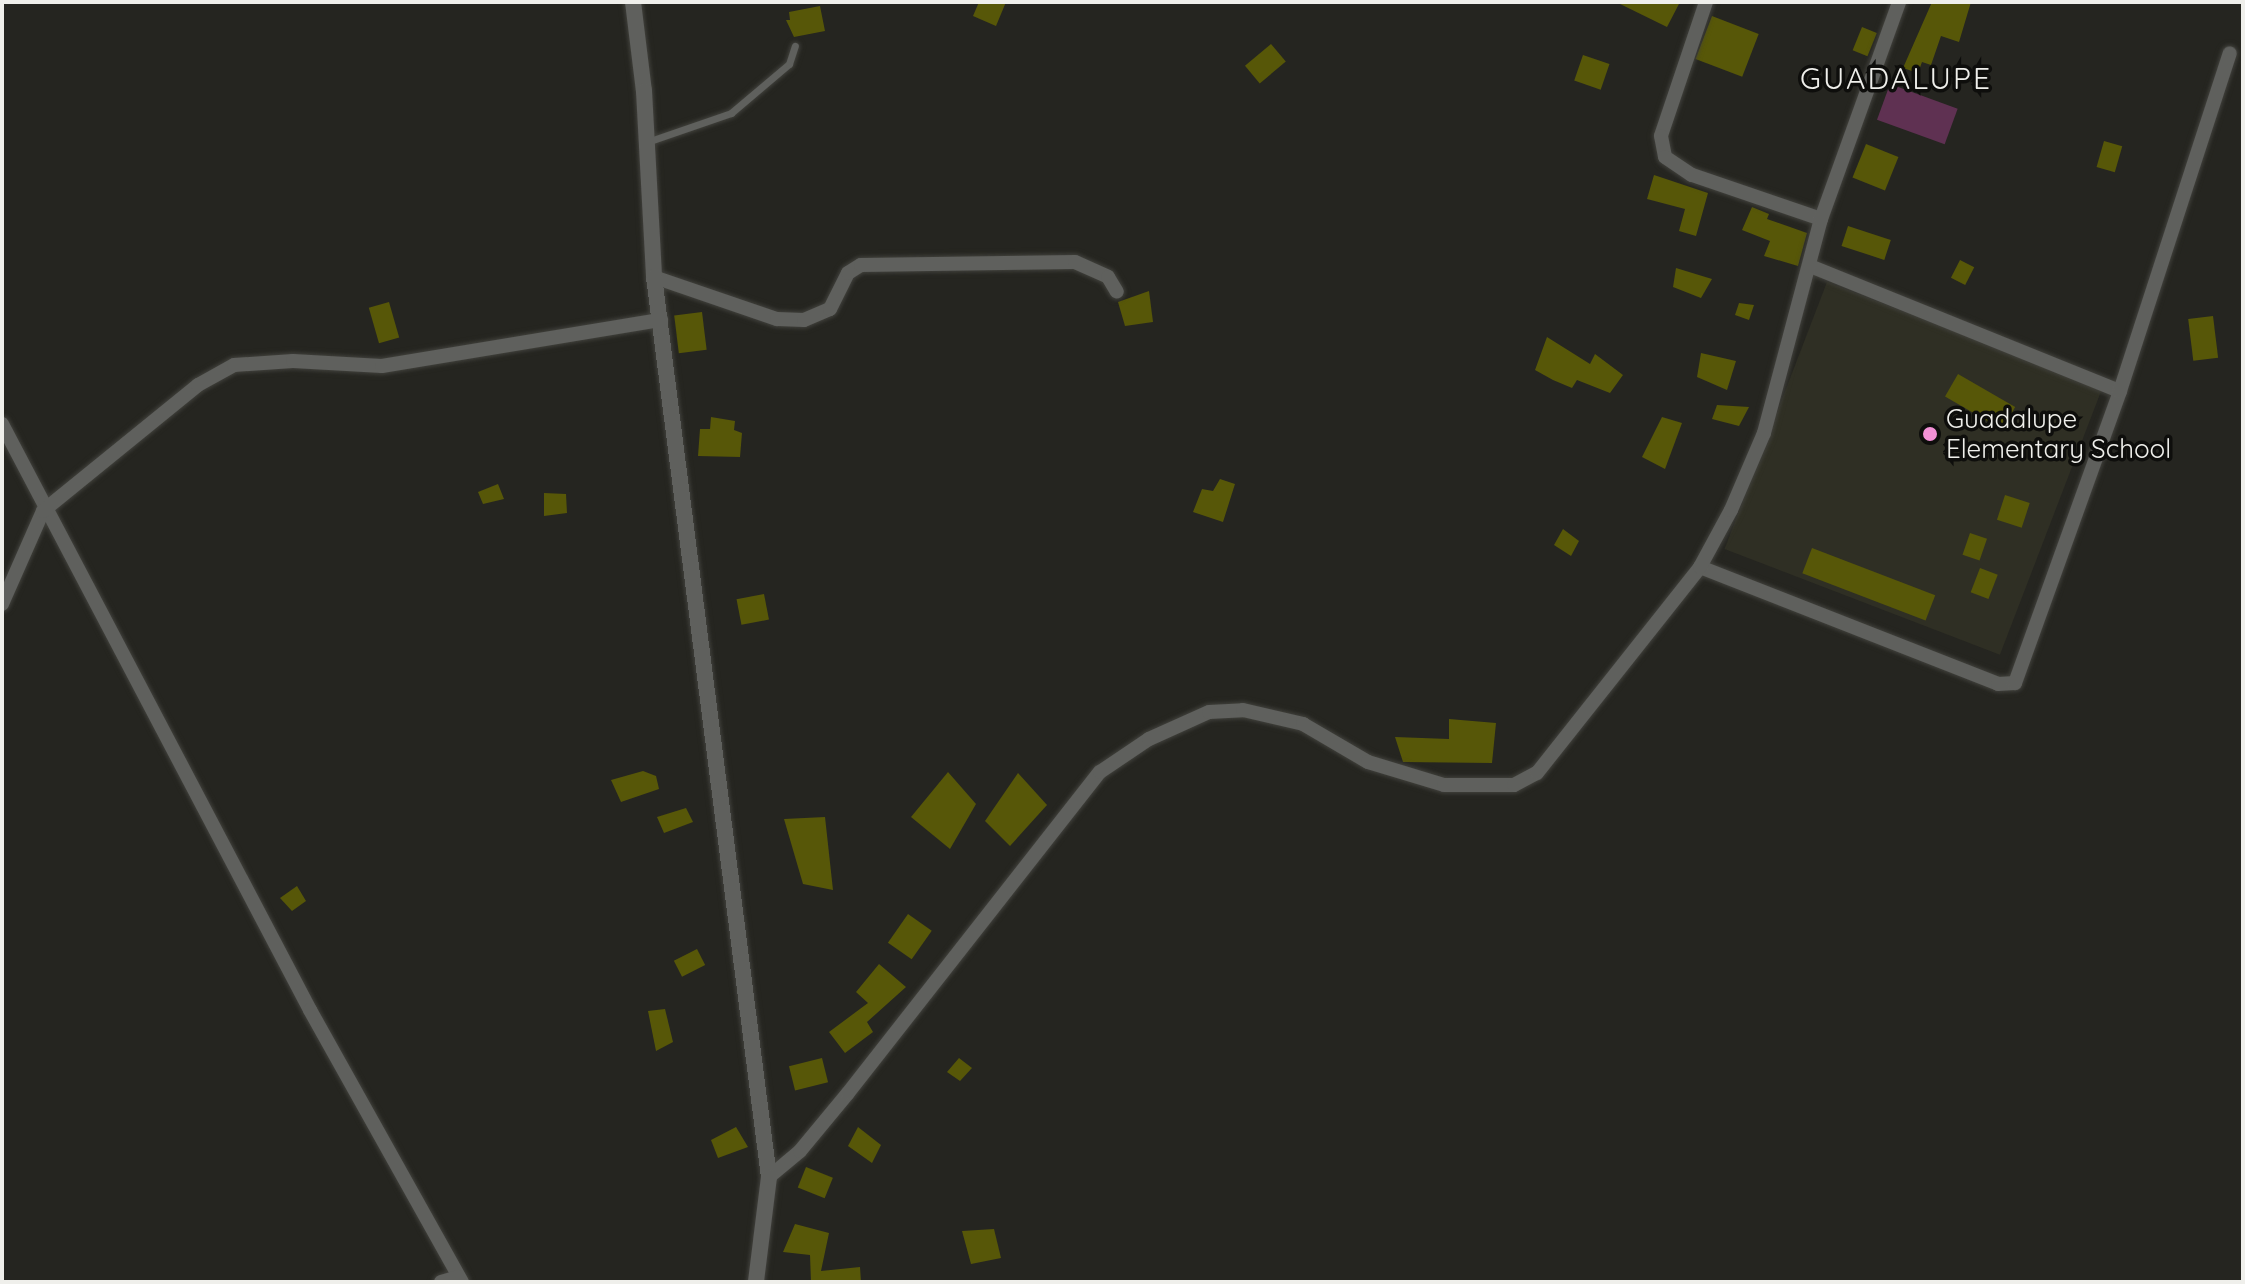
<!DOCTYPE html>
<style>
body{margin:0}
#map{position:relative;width:2245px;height:1284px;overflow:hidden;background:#252520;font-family:Quicksand,sans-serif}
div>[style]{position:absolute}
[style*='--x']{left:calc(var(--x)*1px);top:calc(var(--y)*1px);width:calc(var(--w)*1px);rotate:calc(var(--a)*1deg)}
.built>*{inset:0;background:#2f2f24;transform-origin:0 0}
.green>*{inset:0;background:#5f3152;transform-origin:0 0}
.building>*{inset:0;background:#575708;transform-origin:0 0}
.roads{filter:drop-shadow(0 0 2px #41413c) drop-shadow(0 0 2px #41413c)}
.service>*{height:7px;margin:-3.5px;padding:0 3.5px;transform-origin:3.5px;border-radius:3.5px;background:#5f605d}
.minor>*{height:14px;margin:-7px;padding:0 7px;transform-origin:7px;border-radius:7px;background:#5f605d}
.tertiary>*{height:16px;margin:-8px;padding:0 8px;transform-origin:8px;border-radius:8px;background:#5f605d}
.dots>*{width:22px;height:22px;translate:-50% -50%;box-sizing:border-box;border:4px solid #0e0e0c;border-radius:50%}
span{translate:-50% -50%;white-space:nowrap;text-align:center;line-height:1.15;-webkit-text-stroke:7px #0e0e0c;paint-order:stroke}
.poi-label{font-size:26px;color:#efefeb}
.left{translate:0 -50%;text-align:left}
.quarter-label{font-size:30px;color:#efefeb;letter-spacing:2px}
.frame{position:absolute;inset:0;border:4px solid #efefeb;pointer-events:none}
</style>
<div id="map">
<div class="built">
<i style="left:1827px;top:282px;width:295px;height:286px;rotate:21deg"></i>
</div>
<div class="green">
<i style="left:1890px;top:84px;width:72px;height:38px;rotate:20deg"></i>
</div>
<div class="building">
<i style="clip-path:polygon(979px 2px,1006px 2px,996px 26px,973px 16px)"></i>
<i style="clip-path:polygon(1616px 2px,1680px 2px,1667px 27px)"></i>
<i style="clip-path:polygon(1932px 2px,1971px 2px,1959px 42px,1941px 36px,1931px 65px,1922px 62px,1918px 73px,1903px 68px)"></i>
<i style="clip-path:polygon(820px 6px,825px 31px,794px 37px,786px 20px,790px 20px,789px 12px)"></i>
<i style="left:1712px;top:16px;width:50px;height:46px;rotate:21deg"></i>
<i style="left:1862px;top:27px;width:16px;height:25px;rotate:22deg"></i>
<i style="left:1271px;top:44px;width:23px;height:34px;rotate:50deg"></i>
<i style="left:1583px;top:55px;width:28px;height:27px;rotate:19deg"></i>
<i style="left:2104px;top:141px;width:19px;height:27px;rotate:16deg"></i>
<i style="left:1866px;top:144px;width:35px;height:36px;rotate:22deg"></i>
<i style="clip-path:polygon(1654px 175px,1708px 193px,1696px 236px,1679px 231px,1685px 209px,1647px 199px)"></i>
<i style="clip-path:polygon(1752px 207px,1769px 214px,1767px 219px,1807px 233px,1798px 266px,1764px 256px,1770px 241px,1742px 230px)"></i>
<i style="left:1848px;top:226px;width:45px;height:21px;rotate:18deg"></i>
<i style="left:1960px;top:260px;width:16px;height:20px;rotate:27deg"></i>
<i style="clip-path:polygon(1676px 268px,1712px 279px,1701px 298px,1673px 287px)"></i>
<i style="clip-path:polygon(1149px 291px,1153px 322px,1125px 326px,1118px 302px)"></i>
<i style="left:389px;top:302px;width:37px;height:21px;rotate:74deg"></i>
<i style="clip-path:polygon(1739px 303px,1754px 305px,1749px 320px,1735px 315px)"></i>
<i style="left:702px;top:312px;width:38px;height:28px;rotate:83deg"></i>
<i style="left:2213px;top:316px;width:42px;height:25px;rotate:83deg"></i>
<i style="clip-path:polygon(1547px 337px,1590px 364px,1595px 354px,1623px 375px,1610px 393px,1577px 380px,1572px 388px,1553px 380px,1535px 370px)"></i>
<i style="clip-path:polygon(1701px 353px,1736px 361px,1727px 390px,1697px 377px)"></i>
<i style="left:1958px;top:374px;width:66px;height:26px;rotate:30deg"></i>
<i style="clip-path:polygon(1717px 405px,1749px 407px,1739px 426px,1712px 419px)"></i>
<i style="clip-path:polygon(711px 417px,735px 421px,734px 430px,742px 433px,740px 457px,698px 456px,700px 429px,710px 429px)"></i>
<i style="clip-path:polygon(1662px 417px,1682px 423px,1665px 469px,1642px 457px)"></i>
<i style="clip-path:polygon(1220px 479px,1235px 484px,1223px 522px,1193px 512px,1202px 489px,1213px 491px)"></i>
<i style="clip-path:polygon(498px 484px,504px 499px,483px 504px,478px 492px)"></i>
<i style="clip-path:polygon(544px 493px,566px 494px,567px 513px,544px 516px)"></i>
<i style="left:2005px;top:495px;width:26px;height:26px;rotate:18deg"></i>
<i style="clip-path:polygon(1563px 529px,1579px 541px,1571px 556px,1554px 545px)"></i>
<i style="left:1970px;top:533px;width:18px;height:23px;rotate:19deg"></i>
<i style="left:1812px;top:548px;width:132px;height:27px;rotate:21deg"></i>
<i style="left:1980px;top:568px;width:19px;height:26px;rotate:21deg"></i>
<i style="left:764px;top:594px;width:26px;height:28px;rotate:79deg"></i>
<i style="clip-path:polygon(1449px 719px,1496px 723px,1492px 763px,1403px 762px,1395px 737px,1449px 739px)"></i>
<i style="clip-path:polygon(643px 771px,656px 776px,659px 789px,621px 802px,611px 780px)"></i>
<i style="clip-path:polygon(948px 772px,976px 804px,950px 849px,911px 817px)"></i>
<i style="clip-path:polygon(1018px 773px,1047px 805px,1010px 846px,985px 821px)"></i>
<i style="clip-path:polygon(686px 808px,693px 822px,664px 833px,657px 817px)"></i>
<i style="clip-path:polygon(825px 817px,833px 890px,803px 884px,784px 819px)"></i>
<i style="clip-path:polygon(297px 886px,306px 901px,292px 911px,280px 898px)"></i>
<i style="left:908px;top:914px;width:29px;height:35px;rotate:35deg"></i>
<i style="left:697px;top:949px;width:18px;height:26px;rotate:63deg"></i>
<i style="clip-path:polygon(879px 964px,906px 987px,867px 1022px,873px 1032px,845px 1053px,829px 1032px,868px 1003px,856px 992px)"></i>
<i style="clip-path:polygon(665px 1009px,673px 1042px,656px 1051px,648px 1011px)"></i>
<i style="left:822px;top:1058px;width:25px;height:34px;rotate:76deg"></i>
<i style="clip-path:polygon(959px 1058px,972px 1068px,960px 1081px,947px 1072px)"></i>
<i style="clip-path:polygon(736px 1127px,748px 1147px,718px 1158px,711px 1140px)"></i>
<i style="clip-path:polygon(858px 1127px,881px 1145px,872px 1163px,848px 1146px)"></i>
<i style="left:806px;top:1167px;width:29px;height:22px;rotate:22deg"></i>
<i style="clip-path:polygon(795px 1224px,829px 1233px,821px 1271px,860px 1267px,861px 1282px,811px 1282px,810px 1255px,783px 1252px)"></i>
<i style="clip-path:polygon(994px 1229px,1001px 1258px,971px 1264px,962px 1231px)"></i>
</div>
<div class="roads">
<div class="service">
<i style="--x:647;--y:142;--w:89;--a:-19"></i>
<i style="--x:731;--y:113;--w:76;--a:-40.2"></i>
<i style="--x:789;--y:64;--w:19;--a:-72"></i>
</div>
<div class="minor">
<i style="--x:1706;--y:2;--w:141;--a:108.6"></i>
<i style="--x:1661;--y:136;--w:21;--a:79"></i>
<i style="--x:1665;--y:157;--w:32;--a:34"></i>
<i style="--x:1692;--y:175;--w:136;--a:18.8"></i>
<i style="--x:1810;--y:266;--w:334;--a:22"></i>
<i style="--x:654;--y:277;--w:130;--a:18.9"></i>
<i style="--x:777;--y:319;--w:27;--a:2"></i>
<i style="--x:804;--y:320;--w:28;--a:-23"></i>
<i style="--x:830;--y:309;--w:40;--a:-63.4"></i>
<i style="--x:848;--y:273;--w:15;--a:-32"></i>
<i style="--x:861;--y:265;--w:214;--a:-0.8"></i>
<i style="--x:1075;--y:262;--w:36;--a:24"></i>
<i style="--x:1108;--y:277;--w:17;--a:59"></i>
<i style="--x:2;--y:424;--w:662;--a:62.27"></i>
<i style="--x:310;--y:1010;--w:312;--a:60.8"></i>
<i style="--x:1700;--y:567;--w:320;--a:21.4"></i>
<i style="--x:1998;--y:684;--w:17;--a:-3"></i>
<i style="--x:2015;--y:683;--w:310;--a:-70.2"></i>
<i style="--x:2120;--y:391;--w:355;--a:-72"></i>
<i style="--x:2;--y:604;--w:102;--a:-66.2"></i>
<i style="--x:43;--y:511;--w:200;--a:-39.1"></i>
<i style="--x:198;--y:385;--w:41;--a:-29.1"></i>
<i style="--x:234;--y:365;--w:59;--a:-3.9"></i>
<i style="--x:293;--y:361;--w:89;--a:3.2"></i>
<i style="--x:382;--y:366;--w:283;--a:-9.4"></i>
<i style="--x:769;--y:1177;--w:40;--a:-40"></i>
<i style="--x:800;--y:1151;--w:75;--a:-50.4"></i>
<i style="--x:848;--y:1093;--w:408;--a:-51.9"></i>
<i style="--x:1100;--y:772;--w:59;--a:-34"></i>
<i style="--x:1149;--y:739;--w:66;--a:-24.2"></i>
<i style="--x:1209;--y:712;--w:34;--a:-3"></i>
<i style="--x:1243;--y:710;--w:62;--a:13.1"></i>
<i style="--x:1303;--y:724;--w:75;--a:30.3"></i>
<i style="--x:1368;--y:762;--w:79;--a:16.8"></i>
<i style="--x:1444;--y:785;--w:70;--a:0"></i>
<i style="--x:1514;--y:785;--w:26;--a:-28"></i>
<i style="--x:1537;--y:773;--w:263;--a:-51.6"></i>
<i style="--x:1700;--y:567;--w:65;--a:-61.5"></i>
<i style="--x:1731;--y:510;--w:84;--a:-66.8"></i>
<i style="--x:1764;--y:433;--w:221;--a:-75.1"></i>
<i style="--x:1821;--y:219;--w:231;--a:-70.2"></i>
<i style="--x:441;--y:1282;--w:18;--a:-16"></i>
</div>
<div class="tertiary">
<i style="--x:633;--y:2;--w:90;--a:83"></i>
<i style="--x:644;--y:91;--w:186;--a:86.9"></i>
<i style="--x:654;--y:277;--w:907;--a:82.72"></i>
<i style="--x:769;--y:1177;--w:106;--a:97.1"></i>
</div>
</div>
<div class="dots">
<i style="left:1930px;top:434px;background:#f391d6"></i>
</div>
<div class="poi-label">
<span class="left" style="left:1946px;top:434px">Guadalupe<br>Elementary School</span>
</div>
<div class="quarter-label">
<span style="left:1896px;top:78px">GUADALUPE</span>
</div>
<div class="frame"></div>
</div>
